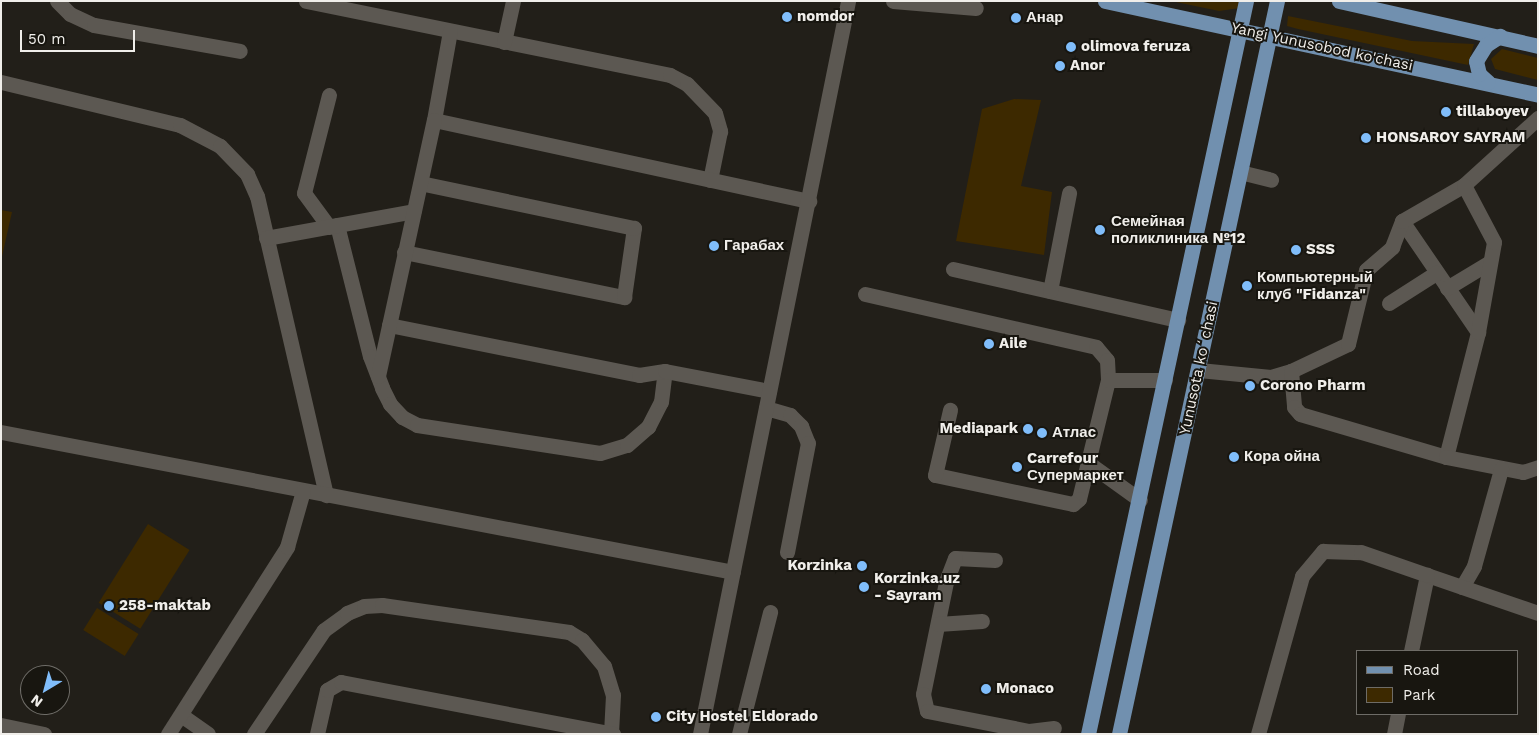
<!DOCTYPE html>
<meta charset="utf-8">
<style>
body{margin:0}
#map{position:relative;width:1539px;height:735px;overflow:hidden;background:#221f19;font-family:"Work Sans",sans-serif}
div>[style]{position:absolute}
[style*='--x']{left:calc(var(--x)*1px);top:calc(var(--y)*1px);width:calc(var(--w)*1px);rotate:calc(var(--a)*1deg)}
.green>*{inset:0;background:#3d2900;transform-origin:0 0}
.minor>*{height:15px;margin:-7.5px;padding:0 7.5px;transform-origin:7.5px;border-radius:7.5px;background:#5c5852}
.major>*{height:15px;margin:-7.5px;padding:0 7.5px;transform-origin:7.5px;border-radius:7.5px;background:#7190af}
.dots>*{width:14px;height:14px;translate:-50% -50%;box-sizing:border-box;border:2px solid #181610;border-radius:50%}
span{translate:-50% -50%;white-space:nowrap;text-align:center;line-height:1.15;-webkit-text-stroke:4px #181610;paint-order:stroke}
.poi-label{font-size:15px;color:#f0eeea;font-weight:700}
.left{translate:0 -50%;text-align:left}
.right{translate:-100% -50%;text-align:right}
.street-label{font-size:15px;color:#f0eeea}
.frame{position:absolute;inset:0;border:2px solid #f0eeea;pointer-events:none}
.legend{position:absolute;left:1356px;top:650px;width:162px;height:65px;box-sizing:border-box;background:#181610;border:1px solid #6e6c67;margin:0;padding:6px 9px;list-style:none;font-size:15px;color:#f0eeea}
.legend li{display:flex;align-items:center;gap:10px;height:25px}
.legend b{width:25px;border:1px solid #6e6c67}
.north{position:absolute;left:20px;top:665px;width:50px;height:50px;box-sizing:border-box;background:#181610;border:1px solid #6e6c67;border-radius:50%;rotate:217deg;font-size:14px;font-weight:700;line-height:20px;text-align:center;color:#f0eeea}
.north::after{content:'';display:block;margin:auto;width:18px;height:22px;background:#80bdfa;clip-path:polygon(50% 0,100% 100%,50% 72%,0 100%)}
.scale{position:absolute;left:20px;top:30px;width:115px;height:22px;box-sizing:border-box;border:2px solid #f0eeea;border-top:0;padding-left:6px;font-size:15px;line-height:18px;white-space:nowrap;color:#f0eeea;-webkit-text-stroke:4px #181610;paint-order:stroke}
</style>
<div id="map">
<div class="green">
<i style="clip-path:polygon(1171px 1px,1241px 1px,1240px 8px,1219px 11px)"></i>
<i style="clip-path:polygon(1288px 16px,1412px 41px,1474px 44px,1468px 65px,1298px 29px,1287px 26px)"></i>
<i style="clip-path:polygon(1502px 49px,1538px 58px,1538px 80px,1495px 69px,1491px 59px)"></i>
<i style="clip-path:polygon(1014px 99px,1041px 100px,1021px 186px,1052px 192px,1044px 255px,956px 241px,982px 109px)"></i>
<i style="clip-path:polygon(1px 210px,12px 212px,1px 261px)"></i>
<i style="left:148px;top:524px;width:49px;height:93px;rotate:32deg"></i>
<i style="left:97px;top:608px;width:49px;height:26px;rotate:32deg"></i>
</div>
<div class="minor">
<i style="--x:57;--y:1;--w:18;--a:45"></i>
<i style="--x:70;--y:14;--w:26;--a:25"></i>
<i style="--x:94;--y:25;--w:148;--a:10.1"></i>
<i style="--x:306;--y:1;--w:371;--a:11.5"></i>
<i style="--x:670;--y:75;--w:19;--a:28"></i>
<i style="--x:687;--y:84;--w:40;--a:46"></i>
<i style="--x:715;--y:113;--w:19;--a:74"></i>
<i style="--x:720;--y:131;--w:50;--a:101.5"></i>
<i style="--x:893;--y:1;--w:83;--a:4.8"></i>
<i style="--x:450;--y:31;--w:90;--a:100.2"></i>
<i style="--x:434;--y:120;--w:384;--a:12.2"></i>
<i style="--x:504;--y:42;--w:42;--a:-77.6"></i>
<i style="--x:1;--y:82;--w:184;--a:13.5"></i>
<i style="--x:180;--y:125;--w:45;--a:27.7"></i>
<i style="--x:220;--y:146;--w:39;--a:46"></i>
<i style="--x:247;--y:174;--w:24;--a:66"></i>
<i style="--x:257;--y:196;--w:307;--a:77"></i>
<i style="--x:1240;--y:172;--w:32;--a:14"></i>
<i style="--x:1402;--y:221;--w:135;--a:55.6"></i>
<i style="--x:337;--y:225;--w:135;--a:75.9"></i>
<i style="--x:370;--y:356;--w:34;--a:69"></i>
<i style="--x:382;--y:388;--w:18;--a:63"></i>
<i style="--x:390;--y:404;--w:18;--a:47"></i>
<i style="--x:402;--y:417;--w:17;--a:28"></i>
<i style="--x:417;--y:425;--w:185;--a:8.7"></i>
<i style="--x:600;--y:453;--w:28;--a:-17"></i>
<i style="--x:627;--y:445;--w:28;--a:-41"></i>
<i style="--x:648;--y:427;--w:28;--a:-63"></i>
<i style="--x:661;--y:402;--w:31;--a:-83"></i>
<i style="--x:329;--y:227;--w:42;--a:-126.3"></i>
<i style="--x:304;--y:193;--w:101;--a:-75.7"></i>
<i style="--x:266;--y:238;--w:150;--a:-10.3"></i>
<i style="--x:404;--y:252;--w:225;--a:11.6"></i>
<i style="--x:624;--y:297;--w:70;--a:-81.8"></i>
<i style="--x:634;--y:228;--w:218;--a:-168.1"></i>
<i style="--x:953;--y:269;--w:231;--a:12.8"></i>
<i style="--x:1447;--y:288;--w:50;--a:-31.2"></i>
<i style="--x:1050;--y:291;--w:100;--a:-79"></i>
<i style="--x:865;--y:294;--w:237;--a:12.9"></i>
<i style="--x:1096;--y:347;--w:17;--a:50"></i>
<i style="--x:1107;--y:360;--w:20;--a:87"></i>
<i style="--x:1108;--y:380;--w:122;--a:103.7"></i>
<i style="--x:1079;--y:499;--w:8;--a:140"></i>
<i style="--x:1073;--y:504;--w:141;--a:-168.1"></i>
<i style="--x:935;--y:475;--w:67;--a:-77"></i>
<i style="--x:1389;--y:303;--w:56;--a:-32.6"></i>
<i style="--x:389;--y:325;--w:255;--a:11.3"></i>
<i style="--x:639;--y:375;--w:26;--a:-9"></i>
<i style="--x:665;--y:371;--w:106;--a:10.9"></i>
<i style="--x:1199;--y:370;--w:72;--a:5.6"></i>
<i style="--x:1271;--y:377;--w:21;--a:-17"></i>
<i style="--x:1291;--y:371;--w:63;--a:-25.3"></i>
<i style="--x:1348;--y:344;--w:76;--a:-76.3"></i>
<i style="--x:1366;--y:270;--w:35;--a:-41"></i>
<i style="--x:1392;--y:247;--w:28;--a:-69"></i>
<i style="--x:1402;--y:221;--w:72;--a:-30.1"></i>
<i style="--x:1464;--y:185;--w:100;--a:-42.2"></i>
<i style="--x:1291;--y:371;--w:36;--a:85"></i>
<i style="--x:1294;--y:407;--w:9;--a:49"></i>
<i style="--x:1300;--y:414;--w:152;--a:16.4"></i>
<i style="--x:1446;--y:457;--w:129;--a:-75.6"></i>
<i style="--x:1478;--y:332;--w:91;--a:-79.9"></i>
<i style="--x:1494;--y:242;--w:64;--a:-117.8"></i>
<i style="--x:378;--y:376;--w:262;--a:-77.7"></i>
<i style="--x:1108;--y:380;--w:57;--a:0"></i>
<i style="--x:766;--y:408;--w:25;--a:16"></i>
<i style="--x:790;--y:415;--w:16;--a:45"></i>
<i style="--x:801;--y:426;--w:18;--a:68"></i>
<i style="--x:808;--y:443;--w:111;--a:100.9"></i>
<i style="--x:1;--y:432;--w:745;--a:10.83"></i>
<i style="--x:1446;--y:457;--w:78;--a:11"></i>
<i style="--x:1523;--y:472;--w:16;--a:-18"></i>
<i style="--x:1087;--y:462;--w:65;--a:35.6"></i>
<i style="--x:995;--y:560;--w:40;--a:-177.1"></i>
<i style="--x:955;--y:558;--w:26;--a:111"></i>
<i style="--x:946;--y:582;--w:114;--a:101.6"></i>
<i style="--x:923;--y:694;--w:17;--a:77"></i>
<i style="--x:927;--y:711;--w:104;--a:11.1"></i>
<i style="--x:1029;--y:731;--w:25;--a:-7"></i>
<i style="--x:1462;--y:587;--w:24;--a:-60"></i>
<i style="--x:1474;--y:566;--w:101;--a:-74.4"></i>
<i style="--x:938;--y:624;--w:44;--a:-3.9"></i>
<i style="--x:1411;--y:651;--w:78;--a:-78.1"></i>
<i style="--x:1427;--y:575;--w:117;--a:18.9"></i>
<i style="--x:181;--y:715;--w:33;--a:35"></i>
<i style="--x:1;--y:725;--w:44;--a:11.8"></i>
<i style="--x:168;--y:734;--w:222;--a:-57.5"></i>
<i style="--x:287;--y:547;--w:58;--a:-74.1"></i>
<i style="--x:254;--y:734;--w:125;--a:-56.1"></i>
<i style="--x:324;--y:630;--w:29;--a:-36"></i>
<i style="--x:347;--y:613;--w:18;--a:-22"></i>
<i style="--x:364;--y:606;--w:18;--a:-3"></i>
<i style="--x:382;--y:605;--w:189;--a:8.2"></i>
<i style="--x:569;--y:632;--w:15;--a:32"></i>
<i style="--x:582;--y:640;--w:34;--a:50"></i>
<i style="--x:604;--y:666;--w:30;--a:73"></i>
<i style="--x:613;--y:695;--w:38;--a:93"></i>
<i style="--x:317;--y:734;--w:45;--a:-77.2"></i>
<i style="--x:327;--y:690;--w:16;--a:-30"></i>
<i style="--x:341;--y:682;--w:277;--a:10.8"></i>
<i style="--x:700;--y:734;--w:748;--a:-78.58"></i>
<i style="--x:739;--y:734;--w:126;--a:-75.7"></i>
<i style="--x:1258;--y:734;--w:164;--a:-74.4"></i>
<i style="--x:1302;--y:576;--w:33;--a:-50"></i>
<i style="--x:1323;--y:551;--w:38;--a:2"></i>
<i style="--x:1361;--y:552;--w:70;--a:19.2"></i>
<i style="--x:1394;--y:734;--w:20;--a:-79"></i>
</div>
<div class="major">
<i style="--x:1105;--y:1;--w:443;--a:12.2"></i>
<i style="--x:1339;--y:1;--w:204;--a:12.7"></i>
<i style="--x:1488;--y:82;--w:12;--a:-138"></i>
<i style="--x:1479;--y:74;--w:13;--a:-103"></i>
<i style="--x:1476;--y:61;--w:19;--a:-58"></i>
<i style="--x:1486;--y:45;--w:17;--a:-33"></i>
<i style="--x:1088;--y:734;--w:750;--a:-77.84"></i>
<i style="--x:1119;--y:734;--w:750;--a:-77.84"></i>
</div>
<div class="dots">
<i style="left:787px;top:17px;background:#80bdfa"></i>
<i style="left:1016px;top:18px;background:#80bdfa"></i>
<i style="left:1071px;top:47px;background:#80bdfa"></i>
<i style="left:1060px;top:66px;background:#80bdfa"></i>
<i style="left:1446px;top:112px;background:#80bdfa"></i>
<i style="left:1366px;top:138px;background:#80bdfa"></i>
<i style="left:1100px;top:230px;background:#80bdfa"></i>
<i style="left:714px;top:246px;background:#80bdfa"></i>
<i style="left:1296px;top:250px;background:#80bdfa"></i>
<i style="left:1247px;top:286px;background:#80bdfa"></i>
<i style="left:989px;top:344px;background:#80bdfa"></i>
<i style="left:1250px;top:386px;background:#80bdfa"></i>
<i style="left:1028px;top:429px;background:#80bdfa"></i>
<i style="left:1042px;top:433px;background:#80bdfa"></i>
<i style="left:1234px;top:457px;background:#80bdfa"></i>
<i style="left:1017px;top:467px;background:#80bdfa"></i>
<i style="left:862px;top:566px;background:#80bdfa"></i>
<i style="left:864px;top:587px;background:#80bdfa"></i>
<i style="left:109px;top:606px;background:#80bdfa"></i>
<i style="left:986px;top:689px;background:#80bdfa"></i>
<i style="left:656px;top:717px;background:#80bdfa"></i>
</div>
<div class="poi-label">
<span class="left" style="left:797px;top:17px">nomdor</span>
<span class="left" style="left:1026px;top:18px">Анар</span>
<span class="left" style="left:1081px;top:47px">olimova feruza</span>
<span class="left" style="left:1070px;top:66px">Anor</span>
<span class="left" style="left:1456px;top:112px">tillaboyev</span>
<span class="left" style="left:1376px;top:138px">HONSAROY SAYRAM</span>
<span class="left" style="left:1111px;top:230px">Семейная<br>поликлиника №12</span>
<span class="left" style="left:724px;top:246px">Гарабах</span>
<span class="left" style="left:1306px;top:250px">SSS</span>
<span class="left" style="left:1257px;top:286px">Компьютерный<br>клуб "Fidanza"</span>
<span class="left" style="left:999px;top:344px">Aile</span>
<span class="left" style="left:1260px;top:386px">Corono Pharm</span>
<span class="right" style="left:1018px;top:429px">Mediapark</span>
<span class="left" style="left:1052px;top:433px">Атлас</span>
<span class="left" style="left:1244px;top:457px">Кора ойна</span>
<span class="left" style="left:1027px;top:467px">Carrefour<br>Супермаркет</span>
<span class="right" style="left:852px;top:566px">Korzinka</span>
<span class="left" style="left:874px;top:587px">Korzinka.uz<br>- Sayram</span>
<span class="left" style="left:119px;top:606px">258-maktab</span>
<span class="left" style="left:996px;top:689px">Monaco</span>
<span class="left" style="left:666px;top:717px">City Hostel Eldorado</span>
</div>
<div class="street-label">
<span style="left:1322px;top:47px;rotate:12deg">Yangi Yunusobod ko'chasi</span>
<span style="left:1199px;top:368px;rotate:-78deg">Yunusota koʻchasi</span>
</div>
<div class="frame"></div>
<ul class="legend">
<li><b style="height:6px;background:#7190af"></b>Road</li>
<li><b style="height:14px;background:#3d2900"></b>Park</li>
</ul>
<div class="north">N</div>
<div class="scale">50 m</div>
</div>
